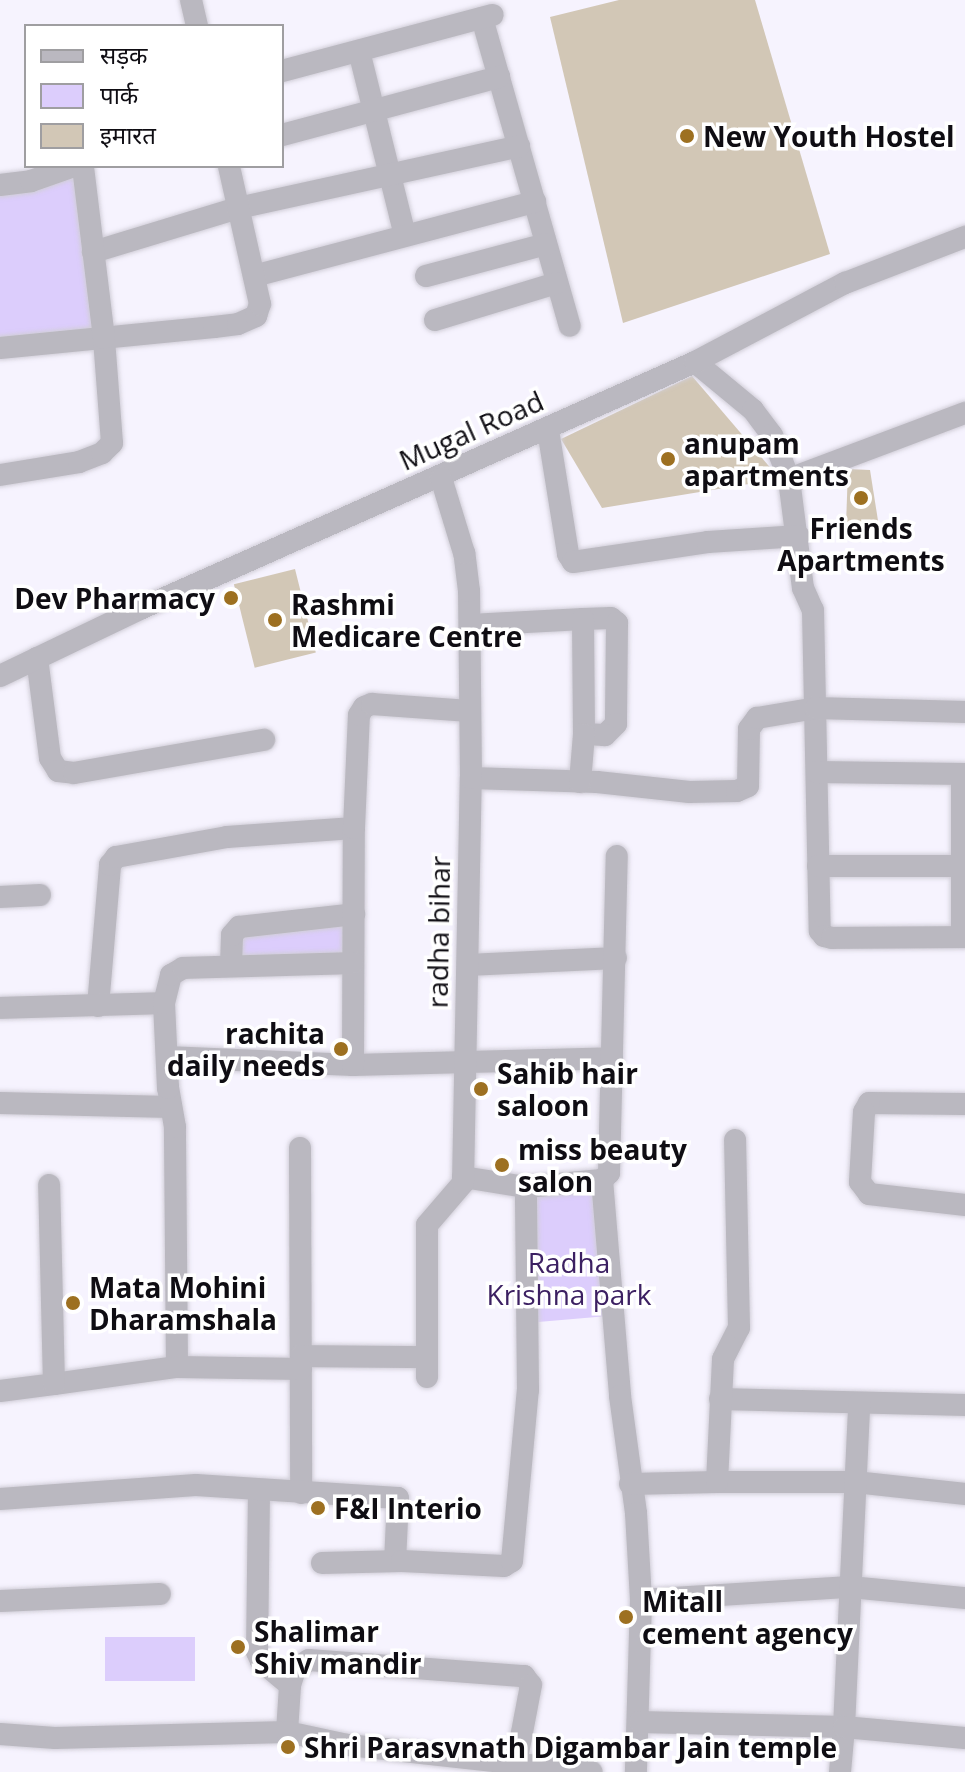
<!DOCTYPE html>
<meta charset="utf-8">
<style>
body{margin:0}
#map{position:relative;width:965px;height:1772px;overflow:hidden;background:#f6f3fe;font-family:"Open Sans","Noto Sans Devanagari",sans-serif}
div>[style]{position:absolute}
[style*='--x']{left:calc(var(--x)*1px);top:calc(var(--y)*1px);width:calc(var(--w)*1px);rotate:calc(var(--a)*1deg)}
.green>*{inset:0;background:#dccdfc;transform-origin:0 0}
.building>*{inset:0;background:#d2c7b6;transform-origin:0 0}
.roads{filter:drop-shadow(0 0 2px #d1ced8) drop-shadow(0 0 2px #d1ced8)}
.minor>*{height:22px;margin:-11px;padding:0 11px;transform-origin:11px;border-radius:11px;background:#bab8c0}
.dots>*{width:22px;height:22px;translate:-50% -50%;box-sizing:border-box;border:4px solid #fff;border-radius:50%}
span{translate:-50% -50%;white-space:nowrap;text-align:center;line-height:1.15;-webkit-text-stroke:7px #fff;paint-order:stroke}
.poi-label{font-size:28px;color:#0f0d13;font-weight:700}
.left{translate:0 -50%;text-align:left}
.right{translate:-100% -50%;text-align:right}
.street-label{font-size:28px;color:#0f0d13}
.park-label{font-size:28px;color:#3c2062}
.legend{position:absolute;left:24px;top:24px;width:260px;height:144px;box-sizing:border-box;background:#fff;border:2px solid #9f9ea1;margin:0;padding:10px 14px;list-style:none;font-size:24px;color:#0f0d13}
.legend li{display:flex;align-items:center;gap:16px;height:40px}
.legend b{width:40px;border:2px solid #9f9ea1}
</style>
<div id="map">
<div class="green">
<i style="clip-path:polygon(73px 166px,104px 338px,0 351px,0 184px)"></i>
<i style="clip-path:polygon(354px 914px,353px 963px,231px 965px,233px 931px)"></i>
<i style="left:602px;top:1180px;width:136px;height:76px;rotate:85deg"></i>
<i style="left:195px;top:1637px;width:44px;height:90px;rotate:90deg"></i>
</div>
<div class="building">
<i style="clip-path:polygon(619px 0,755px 0,830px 254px,623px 323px,550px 17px)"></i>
<i style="clip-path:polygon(692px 376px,780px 479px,602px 508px,561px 439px)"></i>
<i style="clip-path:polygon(848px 469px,870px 470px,879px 527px,846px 525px)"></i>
<i style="left:295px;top:569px;width:86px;height:63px;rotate:76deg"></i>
</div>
<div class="roads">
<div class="minor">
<i style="--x:191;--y:0;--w:27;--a:77"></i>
<i style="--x:482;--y:18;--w:320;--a:74.1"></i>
<i style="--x:359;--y:51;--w:190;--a:76"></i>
<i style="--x:282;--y:71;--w:218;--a:-14.9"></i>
<i style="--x:282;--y:135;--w:225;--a:-15"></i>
<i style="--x:0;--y:185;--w:31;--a:-7"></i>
<i style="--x:31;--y:181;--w:46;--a:-19.2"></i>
<i style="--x:93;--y:252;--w:152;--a:-16.9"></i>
<i style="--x:238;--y:208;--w:288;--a:-12.4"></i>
<i style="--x:254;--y:276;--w:291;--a:-14.8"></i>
<i style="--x:426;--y:276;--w:124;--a:-14.9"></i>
<i style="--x:435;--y:320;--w:127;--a:-16.9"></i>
<i style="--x:0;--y:348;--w:215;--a:-5.6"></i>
<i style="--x:214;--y:327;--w:24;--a:-7"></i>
<i style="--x:238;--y:324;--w:20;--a:-24"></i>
<i style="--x:256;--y:316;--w:13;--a:-72"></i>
<i style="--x:260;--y:304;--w:141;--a:-102.7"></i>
<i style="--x:695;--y:362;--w:75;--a:39.6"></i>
<i style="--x:753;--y:410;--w:31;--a:53"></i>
<i style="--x:772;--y:435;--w:47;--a:68.9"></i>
<i style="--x:789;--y:479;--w:110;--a:82.7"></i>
<i style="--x:803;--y:588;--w:24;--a:66"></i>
<i style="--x:813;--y:610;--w:321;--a:88.8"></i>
<i style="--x:820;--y:931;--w:6;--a:51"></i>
<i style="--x:824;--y:936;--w:8;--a:14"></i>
<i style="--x:832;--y:938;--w:133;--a:-0.4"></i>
<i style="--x:548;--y:430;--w:126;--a:80.8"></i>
<i style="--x:568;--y:554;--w:9;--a:58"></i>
<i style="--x:573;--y:562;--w:136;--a:-8.4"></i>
<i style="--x:708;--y:542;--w:91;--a:-3.8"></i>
<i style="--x:0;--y:475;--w:80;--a:-9.3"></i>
<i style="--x:79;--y:462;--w:25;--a:-21"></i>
<i style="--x:102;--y:453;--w:14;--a:-45"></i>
<i style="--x:112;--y:443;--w:105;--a:-94.4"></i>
<i style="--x:104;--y:338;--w:173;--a:-97"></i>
<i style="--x:789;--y:479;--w:188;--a:-20.6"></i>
<i style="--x:470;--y:625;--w:113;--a:-3"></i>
<i style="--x:583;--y:619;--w:28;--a:-2"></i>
<i style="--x:611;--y:618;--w:8;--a:40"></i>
<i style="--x:617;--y:623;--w:101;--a:90.6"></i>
<i style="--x:616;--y:724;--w:16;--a:135"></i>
<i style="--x:605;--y:735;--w:21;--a:-177"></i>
<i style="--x:584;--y:734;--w:115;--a:-90.5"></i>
<i style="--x:37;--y:658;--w:101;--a:82.6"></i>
<i style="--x:50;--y:758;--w:15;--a:58"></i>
<i style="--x:58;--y:771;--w:16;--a:7"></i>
<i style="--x:74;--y:773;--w:193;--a:-9.9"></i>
<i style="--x:0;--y:676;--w:155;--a:-25.6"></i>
<i style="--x:140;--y:609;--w:607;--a:-23.99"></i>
<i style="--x:695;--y:362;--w:170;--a:-27.8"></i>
<i style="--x:845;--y:283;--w:129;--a:-21"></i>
<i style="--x:817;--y:772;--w:148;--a:0.8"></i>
<i style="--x:962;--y:774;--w:163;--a:90"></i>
<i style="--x:471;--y:778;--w:126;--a:1.8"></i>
<i style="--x:597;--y:782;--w:93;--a:6.2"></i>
<i style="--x:689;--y:792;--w:48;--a:-1.2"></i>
<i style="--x:737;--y:791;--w:12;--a:-24"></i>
<i style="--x:748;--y:786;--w:57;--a:-89"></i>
<i style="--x:749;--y:729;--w:14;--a:-54"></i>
<i style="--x:757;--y:718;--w:60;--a:-9.6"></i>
<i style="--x:816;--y:708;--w:149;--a:1.5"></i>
<i style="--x:580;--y:782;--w:48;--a:-85.2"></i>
<i style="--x:818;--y:866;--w:144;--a:0"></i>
<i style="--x:0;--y:897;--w:40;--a:-2.9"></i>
<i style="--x:231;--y:965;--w:30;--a:-88"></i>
<i style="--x:232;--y:935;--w:11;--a:-49"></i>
<i style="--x:239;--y:927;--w:116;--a:-6.4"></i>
<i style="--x:468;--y:965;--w:148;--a:-2.7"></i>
<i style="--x:98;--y:1006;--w:142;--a:-85.1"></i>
<i style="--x:110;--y:865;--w:10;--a:-53"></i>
<i style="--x:116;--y:857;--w:113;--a:-10.2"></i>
<i style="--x:227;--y:837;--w:127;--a:-4.1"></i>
<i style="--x:0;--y:1008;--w:164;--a:-1.7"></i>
<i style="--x:167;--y:1057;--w:186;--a:2.5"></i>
<i style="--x:353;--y:1065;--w:259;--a:-1.5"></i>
<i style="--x:353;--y:1065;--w:237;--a:-89.8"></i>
<i style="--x:354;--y:828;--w:113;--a:-87.5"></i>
<i style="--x:359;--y:715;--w:9;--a:-58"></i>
<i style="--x:364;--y:707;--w:9;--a:-21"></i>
<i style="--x:372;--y:704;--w:97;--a:4.1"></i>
<i style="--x:0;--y:1103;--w:171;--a:1.3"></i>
<i style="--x:965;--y:1104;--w:96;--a:-179.4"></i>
<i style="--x:869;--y:1103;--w:10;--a:119"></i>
<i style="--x:864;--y:1112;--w:70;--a:93.3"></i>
<i style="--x:860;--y:1182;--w:15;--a:53"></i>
<i style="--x:869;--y:1194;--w:97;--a:6.5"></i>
<i style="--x:300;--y:1148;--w:345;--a:89.8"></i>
<i style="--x:463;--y:1177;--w:64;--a:9"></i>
<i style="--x:526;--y:1187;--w:76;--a:-5.3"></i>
<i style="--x:602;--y:1180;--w:10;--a:-45"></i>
<i style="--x:609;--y:1173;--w:317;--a:-88.6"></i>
<i style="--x:602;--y:1180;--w:217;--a:85.2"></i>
<i style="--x:620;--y:1396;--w:118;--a:82.2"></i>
<i style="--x:636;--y:1513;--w:87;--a:86.7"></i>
<i style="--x:641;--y:1600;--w:172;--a:91.7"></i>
<i style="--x:301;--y:1356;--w:126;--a:0.5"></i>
<i style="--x:177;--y:1367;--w:240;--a:-90.5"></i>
<i style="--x:175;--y:1127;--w:40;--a:-100"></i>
<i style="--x:168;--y:1088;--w:85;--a:-92.7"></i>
<i style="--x:164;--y:1003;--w:29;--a:-76"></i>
<i style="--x:171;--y:975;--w:14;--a:-30"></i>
<i style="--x:183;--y:968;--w:170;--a:-1.7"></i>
<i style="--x:427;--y:1377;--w:152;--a:-90"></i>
<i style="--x:427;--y:1225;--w:55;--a:-49.4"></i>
<i style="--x:463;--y:1183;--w:405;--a:-88.9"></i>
<i style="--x:471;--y:778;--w:187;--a:-90.6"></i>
<i style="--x:469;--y:591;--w:38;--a:-97"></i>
<i style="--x:464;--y:553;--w:78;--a:-107"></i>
<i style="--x:54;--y:1384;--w:124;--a:-7.9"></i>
<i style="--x:177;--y:1367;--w:124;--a:0.9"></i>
<i style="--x:0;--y:1391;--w:54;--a:-7.4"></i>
<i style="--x:54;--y:1384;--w:199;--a:-91.4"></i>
<i style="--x:720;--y:1399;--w:245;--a:1.4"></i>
<i style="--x:717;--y:1482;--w:138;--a:0"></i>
<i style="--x:855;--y:1482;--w:111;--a:6.2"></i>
<i style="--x:630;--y:1484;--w:87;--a:-1.3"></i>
<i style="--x:717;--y:1482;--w:123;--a:-87.2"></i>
<i style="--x:723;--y:1359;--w:35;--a:-63"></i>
<i style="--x:739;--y:1328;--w:188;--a:-91.2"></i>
<i style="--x:259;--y:1491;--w:161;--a:90.7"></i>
<i style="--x:257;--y:1652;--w:10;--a:66"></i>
<i style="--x:261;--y:1661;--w:38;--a:40"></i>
<i style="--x:0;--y:1499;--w:196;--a:-4.1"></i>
<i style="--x:196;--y:1485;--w:202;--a:3.7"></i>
<i style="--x:398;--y:1498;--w:63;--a:92.7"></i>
<i style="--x:322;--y:1563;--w:80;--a:-1.4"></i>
<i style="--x:402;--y:1561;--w:102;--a:2.8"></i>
<i style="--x:504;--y:1566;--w:9;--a:-32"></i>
<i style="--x:512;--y:1561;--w:172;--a:-84.7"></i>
<i style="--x:528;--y:1390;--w:203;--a:-90.6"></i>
<i style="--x:641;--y:1600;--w:209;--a:-3.6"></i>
<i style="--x:850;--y:1587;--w:116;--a:5.5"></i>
<i style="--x:0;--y:1601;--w:160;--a:-2.5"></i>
<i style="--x:640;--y:1722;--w:204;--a:1.4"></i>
<i style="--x:844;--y:1727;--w:324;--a:-87.3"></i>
<i style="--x:287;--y:1732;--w:47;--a:-86.3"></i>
<i style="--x:290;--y:1685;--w:16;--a:-72"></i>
<i style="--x:295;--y:1670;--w:17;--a:-36"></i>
<i style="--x:309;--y:1660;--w:216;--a:4.3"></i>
<i style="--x:524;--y:1676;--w:11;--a:52"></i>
<i style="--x:531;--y:1685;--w:80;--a:100.8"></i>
<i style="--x:0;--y:1734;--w:55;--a:4.2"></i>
<i style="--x:55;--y:1738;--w:232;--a:-1.5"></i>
<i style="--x:287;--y:1732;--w:62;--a:12"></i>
<i style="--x:348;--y:1745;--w:245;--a:6.3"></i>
<i style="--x:840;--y:1772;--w:45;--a:-84.9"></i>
<i style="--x:844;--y:1727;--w:121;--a:5.2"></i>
</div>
</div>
<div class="dots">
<i style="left:687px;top:136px;background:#9d7021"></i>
<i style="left:668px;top:459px;background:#9d7021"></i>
<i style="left:861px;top:498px;background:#9d7021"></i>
<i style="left:231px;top:598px;background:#9d7021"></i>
<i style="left:275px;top:620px;background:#9d7021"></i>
<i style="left:341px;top:1049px;background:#9d7021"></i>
<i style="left:481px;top:1089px;background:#9d7021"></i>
<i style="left:502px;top:1165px;background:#9d7021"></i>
<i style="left:73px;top:1303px;background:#9d7021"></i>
<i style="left:318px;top:1508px;background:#9d7021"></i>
<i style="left:626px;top:1617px;background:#9d7021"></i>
<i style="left:238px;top:1647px;background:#9d7021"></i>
<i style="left:288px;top:1747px;background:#9d7021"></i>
</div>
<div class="poi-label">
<span class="left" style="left:703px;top:136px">New Youth Hostel</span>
<span class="left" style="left:684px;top:459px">anupam<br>apartments</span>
<span style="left:861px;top:544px">Friends<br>Apartments</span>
<span class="right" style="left:215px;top:598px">Dev Pharmacy</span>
<span class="left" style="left:291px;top:620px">Rashmi<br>Medicare Centre</span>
<span class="right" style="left:325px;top:1049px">rachita<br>daily needs</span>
<span class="left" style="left:497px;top:1089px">Sahib hair<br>saloon</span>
<span class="left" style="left:518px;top:1165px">miss beauty<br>salon</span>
<span class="left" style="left:89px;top:1303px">Mata Mohini<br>Dharamshala</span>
<span class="left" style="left:334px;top:1508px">F&amp;I Interio</span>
<span class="left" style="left:642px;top:1617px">Mitall<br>cement agency</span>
<span class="left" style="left:254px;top:1647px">Shalimar<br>Shiv mandir</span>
<span class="left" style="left:304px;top:1747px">Shri Parasvnath Digambar Jain temple</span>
</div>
<div class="street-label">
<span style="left:471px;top:430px;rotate:-24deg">Mugal Road</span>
<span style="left:438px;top:932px;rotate:-89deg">radha bihar</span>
</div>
<div class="park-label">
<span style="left:569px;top:1278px">Radha<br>Krishna park</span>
</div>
<ul class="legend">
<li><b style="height:10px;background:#bab8c0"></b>सड़क</li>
<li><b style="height:22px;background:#dccdfc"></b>पार्क</li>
<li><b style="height:22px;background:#d2c7b6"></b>इमारत</li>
</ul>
</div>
